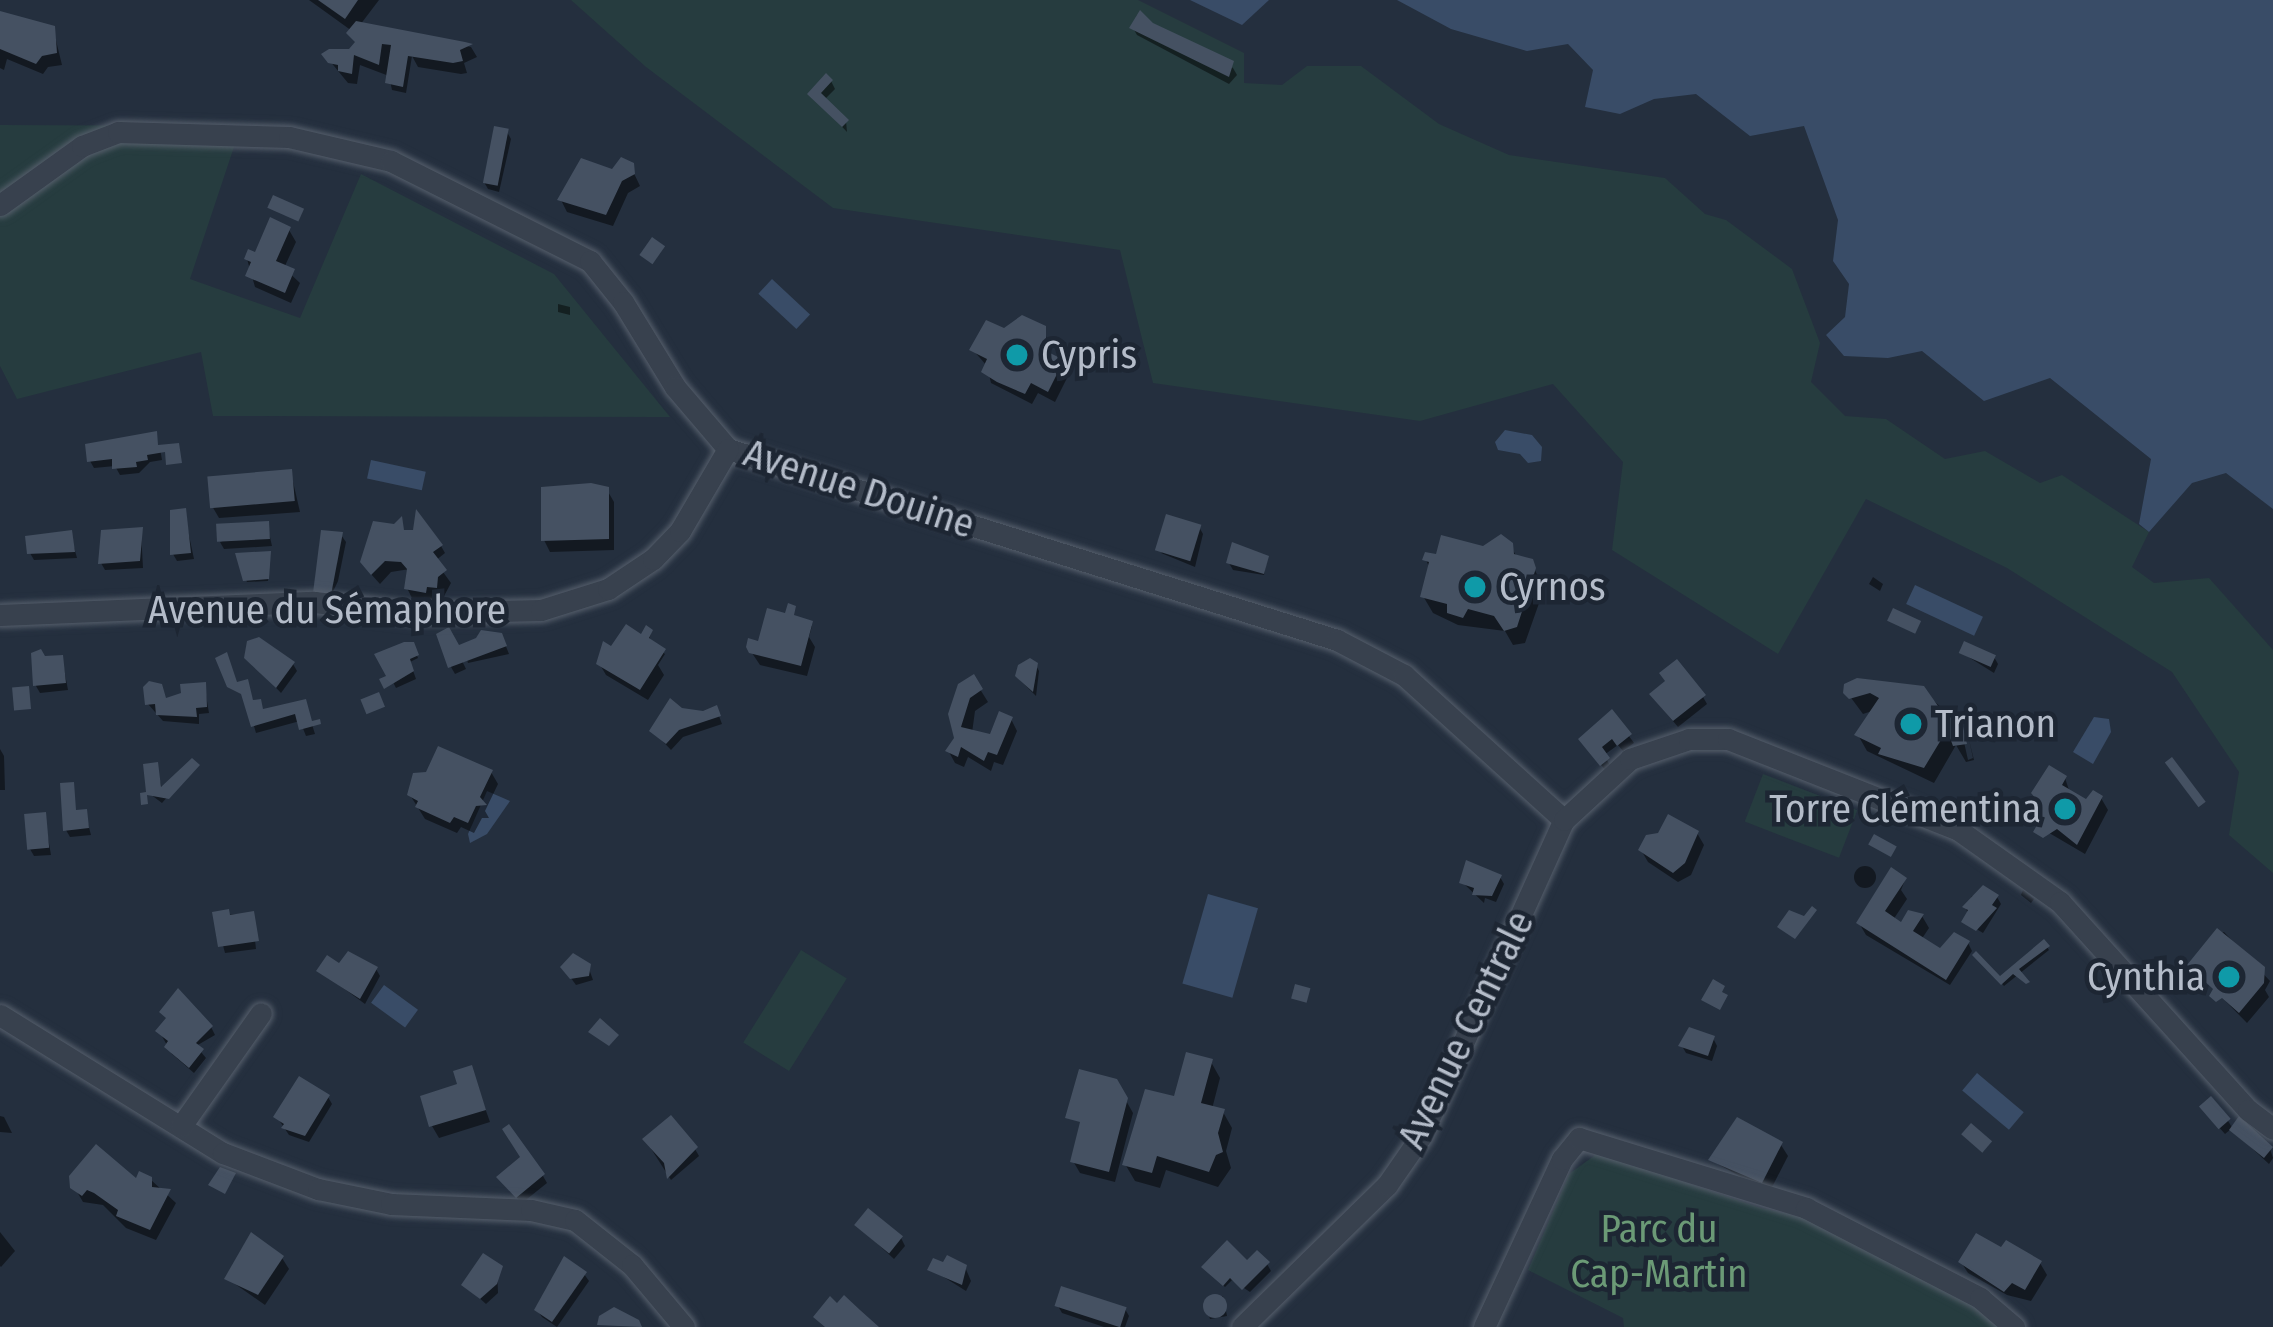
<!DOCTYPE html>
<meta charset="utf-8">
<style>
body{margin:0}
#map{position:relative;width:2273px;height:1327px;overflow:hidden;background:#242f3e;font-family:"Fira Sans Condensed",sans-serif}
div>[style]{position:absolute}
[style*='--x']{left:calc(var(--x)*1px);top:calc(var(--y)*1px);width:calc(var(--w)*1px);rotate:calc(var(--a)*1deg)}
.green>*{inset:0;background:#263c3f;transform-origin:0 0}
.water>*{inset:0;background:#394c67;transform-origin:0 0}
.shadow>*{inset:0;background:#0007}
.round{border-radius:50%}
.building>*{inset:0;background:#455162;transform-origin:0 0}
.roads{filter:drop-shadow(0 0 3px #565f6c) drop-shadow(0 0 3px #565f6c)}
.minor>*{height:21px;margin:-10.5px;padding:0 10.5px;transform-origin:10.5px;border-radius:10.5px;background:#38414e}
.dots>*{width:33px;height:33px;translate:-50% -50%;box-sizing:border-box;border:6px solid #1d2633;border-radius:50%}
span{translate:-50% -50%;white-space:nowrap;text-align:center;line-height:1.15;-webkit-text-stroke:9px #1d2633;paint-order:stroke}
.poi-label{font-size:39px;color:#b4bcc9}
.left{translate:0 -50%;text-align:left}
.right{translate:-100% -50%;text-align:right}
.street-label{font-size:39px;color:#b4bcc9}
.park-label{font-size:39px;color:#6b9a76}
</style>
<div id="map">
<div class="green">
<i style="clip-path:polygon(571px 0,1138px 0,1244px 53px,1244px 83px,1282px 85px,1307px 66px,1361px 66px,1439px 124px,1509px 155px,1665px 178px,1705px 214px,1726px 220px,1792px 269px,1820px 343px,1811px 382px,1845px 416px,1886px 419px,1945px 459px,1985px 451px,2040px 483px,2062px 475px,2149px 532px,2132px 567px,2154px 583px,2209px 578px,2273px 650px,2273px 873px,2229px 835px,2239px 772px,2172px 672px,2007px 568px,1866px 499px,1778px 654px,1612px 550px,1623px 462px,1553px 384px,1420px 421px,1153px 383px,1120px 250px,833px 208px,646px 67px)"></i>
<i style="clip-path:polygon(0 125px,241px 126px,190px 279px,300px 318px,361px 174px,554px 274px,670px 417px,213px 416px,201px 352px,17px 399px,0 366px)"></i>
<i style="left:1763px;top:774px;width:101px;height:51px;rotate:21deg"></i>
<i style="left:801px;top:950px;width:54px;height:109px;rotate:32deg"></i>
<i style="clip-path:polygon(1598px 1153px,1761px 1208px,1812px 1219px,1982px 1310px,2001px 1327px,1624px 1327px,1623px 1318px,1528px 1270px,1569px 1174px)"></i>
</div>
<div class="water">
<i style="clip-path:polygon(1190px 0,1269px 0,1242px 25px)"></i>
<i style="clip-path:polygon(1397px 0,2273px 0,2273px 509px,2226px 473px,2192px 483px,2149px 532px,2139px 524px,2151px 459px,2050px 378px,1984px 401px,1922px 351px,1888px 358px,1844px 356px,1826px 335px,1845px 317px,1849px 284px,1833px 261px,1838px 220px,1804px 126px,1750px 136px,1696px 94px,1654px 99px,1620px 114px,1585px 107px,1593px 70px,1568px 44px,1527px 51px,1451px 29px)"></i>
<i style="left:772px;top:279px;width:52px;height:20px;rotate:43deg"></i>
<i style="clip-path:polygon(1505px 430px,1532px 435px,1542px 447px,1541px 461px,1528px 463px,1520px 454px,1498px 450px,1495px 442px)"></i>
<i style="left:371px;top:460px;width:56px;height:19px;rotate:12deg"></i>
<i style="left:1915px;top:585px;width:75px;height:21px;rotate:25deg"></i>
<i style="clip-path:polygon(2094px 717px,2109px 719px,2111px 732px,2093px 764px,2073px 752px)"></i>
<i style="clip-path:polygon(487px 791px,510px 801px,487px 834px,470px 843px,468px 834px)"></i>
<i style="left:1208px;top:894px;width:52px;height:93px;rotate:16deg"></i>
<i style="left:384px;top:985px;width:42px;height:22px;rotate:36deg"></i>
<i style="left:1977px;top:1073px;width:61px;height:23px;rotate:40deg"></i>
</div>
<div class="shadow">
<i style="clip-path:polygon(309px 0,379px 0,360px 25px,471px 47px,477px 57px,464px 63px,467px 73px,461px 74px,418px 67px,412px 56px,406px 93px,392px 90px,389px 76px,360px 65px,357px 84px,348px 83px,325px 55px,351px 53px,356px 45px,352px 31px)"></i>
<i style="clip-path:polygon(0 15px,53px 28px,62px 65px,48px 67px,43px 74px,7px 59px,4px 70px,0 68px)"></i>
<i style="clip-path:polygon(1137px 15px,1233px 68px,1237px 75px,1229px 84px,1137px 35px,1133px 28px)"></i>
<i style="clip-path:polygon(831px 81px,835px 89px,824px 100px,846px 121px,847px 132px,811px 94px)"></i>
<i style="clip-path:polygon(507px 132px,511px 139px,499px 192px,488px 189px,484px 182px)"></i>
<i style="clip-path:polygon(629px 163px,640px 186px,628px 193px,613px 226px,567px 212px,561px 200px)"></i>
<i style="clip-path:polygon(289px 230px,296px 242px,284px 268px,300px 283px,291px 303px,255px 287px,247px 259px)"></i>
<i style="clip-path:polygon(558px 304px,570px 307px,570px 315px,558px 312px)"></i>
<i style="clip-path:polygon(1044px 328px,1051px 356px,1069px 374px,1055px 402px,1038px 393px,1032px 404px,991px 383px,987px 366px,973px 350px,1004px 332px)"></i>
<i style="clip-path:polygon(160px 448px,162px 460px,150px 462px,139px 473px,120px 475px,115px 466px,94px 468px,90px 461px)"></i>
<i style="clip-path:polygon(291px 473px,300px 512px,219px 518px,212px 506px)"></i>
<i style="clip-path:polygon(607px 490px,614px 502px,614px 550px,550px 552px,544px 540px)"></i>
<i style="clip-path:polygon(184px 512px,194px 559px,177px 561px,173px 554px)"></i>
<i style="clip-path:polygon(267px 524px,272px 546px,224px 549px,220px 542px)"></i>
<i style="clip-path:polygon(1199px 527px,1203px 534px,1195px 567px,1161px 553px)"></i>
<i style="clip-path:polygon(141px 531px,143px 568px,105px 570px,101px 563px)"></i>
<i style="clip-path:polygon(70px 533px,77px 558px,34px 560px,30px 553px)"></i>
<i style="clip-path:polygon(404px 533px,441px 546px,445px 553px,435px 561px,451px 583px,443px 598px,413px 600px,407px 588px,410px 569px,391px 572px,380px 584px,371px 574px)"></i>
<i style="clip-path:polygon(341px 535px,346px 542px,338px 581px,331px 596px,318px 595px)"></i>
<i style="clip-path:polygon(1510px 545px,1518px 559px,1531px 562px,1544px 589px,1525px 643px,1513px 645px,1505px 631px,1458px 625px,1433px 613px,1423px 596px,1430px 569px,1426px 560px)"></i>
<i style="clip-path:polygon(269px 554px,268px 581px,247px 582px,238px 556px)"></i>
<i style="clip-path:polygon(1267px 559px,1264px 575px,1233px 570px,1229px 563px)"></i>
<i style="clip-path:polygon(1873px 577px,1883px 584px,1880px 591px,1869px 584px)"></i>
<i style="clip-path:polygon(794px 608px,793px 624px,812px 626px,809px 637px,815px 647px,807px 676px,760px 665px,752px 653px)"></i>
<i style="clip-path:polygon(448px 632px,466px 669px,455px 674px,451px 667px)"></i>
<i style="clip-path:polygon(651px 632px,649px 642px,665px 654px,658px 665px,664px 675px,648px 700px,606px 675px,599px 663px,612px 650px)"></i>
<i style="clip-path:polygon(505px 644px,509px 654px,468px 663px,463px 646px)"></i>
<i style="clip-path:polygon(413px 646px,418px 658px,410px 662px,416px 679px,396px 688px,379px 655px)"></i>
<i style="clip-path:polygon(1962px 653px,1994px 657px,1998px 664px,1994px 673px)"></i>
<i style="clip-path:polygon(247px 657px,293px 664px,297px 671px,281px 693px)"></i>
<i style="clip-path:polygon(62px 658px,68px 690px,40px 693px,36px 686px,44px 659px)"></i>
<i style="clip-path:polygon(1035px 664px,1039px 671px,1036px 696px,1020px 680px)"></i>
<i style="clip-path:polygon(973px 678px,988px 702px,975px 711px,972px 733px,992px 737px,1011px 719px,1017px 731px,1003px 765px,994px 762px,991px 771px,968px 757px,964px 767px,955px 763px,949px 752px,957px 739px)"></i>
<i style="clip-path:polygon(246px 683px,254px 703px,264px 711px,305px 702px,315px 734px,306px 736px,300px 721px,256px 733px,242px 685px,231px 688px)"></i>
<i style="clip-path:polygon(1917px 686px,1960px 724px,1968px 760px,1973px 758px,1969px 740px,1974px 760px,1966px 762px,1956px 745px,1934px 783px,1867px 751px,1858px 735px,1875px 710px,1863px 714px,1846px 691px)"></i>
<i style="clip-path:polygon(206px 695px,209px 713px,199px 714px,199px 724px,163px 721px,148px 704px)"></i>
<i style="clip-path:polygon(1703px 697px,1707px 704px,1678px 727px,1656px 701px)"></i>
<i style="clip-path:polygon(680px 711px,719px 716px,722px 724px,683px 737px,671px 750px,653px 731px)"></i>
<i style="clip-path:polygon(1612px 713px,1634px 743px,1623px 751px,1618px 745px,1604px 755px,1611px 767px,1606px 771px,1586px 746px)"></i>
<i style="clip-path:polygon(0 749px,4px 756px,5px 790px,0 790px)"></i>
<i style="clip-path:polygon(156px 765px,162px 789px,176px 787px,162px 803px,150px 794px)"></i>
<i style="clip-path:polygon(491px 772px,498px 784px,485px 811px,489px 818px,482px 818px,474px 833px,461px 827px,457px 833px,425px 819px,410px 795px)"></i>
<i style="clip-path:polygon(2065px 778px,2070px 793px,2087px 803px,2101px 798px,2108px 810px,2085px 854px,2039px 827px)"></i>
<i style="clip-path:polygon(76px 812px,85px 812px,91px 835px,70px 837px,66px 830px)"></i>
<i style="clip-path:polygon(44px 815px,51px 855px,34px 856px,30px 849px)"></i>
<i style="clip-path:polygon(1697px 833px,1704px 845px,1691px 875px,1678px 882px,1648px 862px,1641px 850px)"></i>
<i class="round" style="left:1854px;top:866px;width:22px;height:22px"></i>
<i style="clip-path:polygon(1500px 877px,1504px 884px,1496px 902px,1485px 898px,1484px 903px,1462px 882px)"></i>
<i style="clip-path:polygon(1905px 880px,1901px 890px,1907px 899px,1893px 920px,1902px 926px,1922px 916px,1929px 928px,1921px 940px,1940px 951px,1968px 943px,1972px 951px,1950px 985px,1866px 935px,1859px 923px)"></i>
<i style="clip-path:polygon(2023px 890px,2034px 899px,2031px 903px,2021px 895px)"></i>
<i style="clip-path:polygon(1972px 896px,1997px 897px,2001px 904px,1983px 933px,1970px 925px,1966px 907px)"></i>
<i style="clip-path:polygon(252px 914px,256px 949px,225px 953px,215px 915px)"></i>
<i style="clip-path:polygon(2224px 932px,2270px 981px,2265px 990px,2269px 997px,2247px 1023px,2191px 966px,2213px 937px)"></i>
<i style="clip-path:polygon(2044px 943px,2049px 950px,2004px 986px,1984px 964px,2000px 980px)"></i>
<i style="clip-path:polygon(587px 963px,593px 980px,576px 985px,568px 974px)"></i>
<i style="clip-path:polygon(340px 967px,376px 969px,380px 976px,365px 1004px,320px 971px)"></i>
<i style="clip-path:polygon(211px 1027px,215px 1035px,196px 1046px,206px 1058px,194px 1073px,172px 1054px,159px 1031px)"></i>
<i style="clip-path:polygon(1713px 1038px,1717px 1046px,1712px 1061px,1686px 1053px,1682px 1046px)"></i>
<i style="clip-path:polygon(1211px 1062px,1220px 1078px,1212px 1109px,1223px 1112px,1232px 1128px,1226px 1151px,1231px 1168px,1218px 1187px,1166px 1170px,1160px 1188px,1135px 1181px,1125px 1164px)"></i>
<i style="clip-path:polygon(471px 1069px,490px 1122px,439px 1138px,432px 1126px)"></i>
<i style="clip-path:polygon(1115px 1081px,1133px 1113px,1115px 1182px,1080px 1173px,1073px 1161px)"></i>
<i style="clip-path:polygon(328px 1097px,332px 1104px,309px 1142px,289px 1135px,277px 1117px)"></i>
<i style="clip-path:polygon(2208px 1115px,2228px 1121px,2233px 1129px,2270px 1149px,2273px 1158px,2269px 1164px,2231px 1129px,2225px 1134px)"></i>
<i style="clip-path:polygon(0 1116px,4px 1117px,12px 1133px,0 1132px)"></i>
<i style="clip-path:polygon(1781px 1145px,1788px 1156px,1769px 1193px,1711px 1160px)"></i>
<i style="clip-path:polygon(650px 1147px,695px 1149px,699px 1156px,671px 1180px)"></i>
<i style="clip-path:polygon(543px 1176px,547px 1183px,522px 1203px,503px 1184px)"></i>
<i style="clip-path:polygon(150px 1179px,176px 1203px,156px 1240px,126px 1228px,103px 1205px,83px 1202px,76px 1190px)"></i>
<i style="clip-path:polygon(857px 1225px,901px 1238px,905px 1246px,894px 1259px)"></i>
<i style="clip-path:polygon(0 1232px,15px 1251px,1px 1267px,0 1266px)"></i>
<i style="clip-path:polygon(252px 1236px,282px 1258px,289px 1269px,265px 1305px,228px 1279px)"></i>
<i style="clip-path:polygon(2002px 1251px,2040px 1263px,2047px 1275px,2031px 1301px,2007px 1295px,1968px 1273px,1961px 1262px)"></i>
<i style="clip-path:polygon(1267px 1264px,1271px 1271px,1250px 1292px,1232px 1280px,1225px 1287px,1206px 1269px)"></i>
<i style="clip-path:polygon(497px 1266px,498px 1293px,486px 1304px,465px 1285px)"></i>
<i style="clip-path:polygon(965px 1267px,971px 1281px,966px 1291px,931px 1269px)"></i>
<i style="clip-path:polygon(584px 1274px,589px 1281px,557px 1327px,542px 1317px,537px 1310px)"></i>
<i style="clip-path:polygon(1223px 1296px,1227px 1316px,1210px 1319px,1205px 1302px)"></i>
<i style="clip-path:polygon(1058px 1306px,1125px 1309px,1129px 1316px,1125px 1327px,1104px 1327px,1062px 1313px)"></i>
</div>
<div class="building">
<i style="clip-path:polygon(318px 0,358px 0,345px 19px)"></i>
<i style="clip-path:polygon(1140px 10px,1153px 23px,1234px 61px,1229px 77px,1129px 28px)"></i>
<i style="clip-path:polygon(0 11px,55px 26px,57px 53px,42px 56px,36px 64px,0 49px)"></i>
<i style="clip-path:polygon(356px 21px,465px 42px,473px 44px,460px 50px,463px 61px,453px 63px,408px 56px,403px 87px,385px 83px,391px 45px,382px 44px,379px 65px,354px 55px,352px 74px,338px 71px,338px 65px,328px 63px,321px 54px,329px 49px,349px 49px,355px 42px,346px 33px)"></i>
<i style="clip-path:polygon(826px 73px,833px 80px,821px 93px,849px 120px,842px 127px,807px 94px)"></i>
<i style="left:494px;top:126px;width:15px;height:58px;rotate:11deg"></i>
<i style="clip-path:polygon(621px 157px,634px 163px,635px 174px,622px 181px,606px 215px,557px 200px,581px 158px,612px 169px)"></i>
<i style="left:273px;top:195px;width:34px;height:14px;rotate:24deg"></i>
<i style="clip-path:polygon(270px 217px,291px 227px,276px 261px,295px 269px,285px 293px,245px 276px,251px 262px,244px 259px,248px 249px,255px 252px)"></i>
<i style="left:652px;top:237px;width:16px;height:22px;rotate:35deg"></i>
<i style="clip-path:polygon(1022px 315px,1046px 326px,1046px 351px,1064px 360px,1048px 392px,1031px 383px,1025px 394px,997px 382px,981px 372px,987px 359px,969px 350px,986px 320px,1004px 328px)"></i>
<i style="clip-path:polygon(157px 431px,158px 445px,179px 443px,182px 463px,166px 465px,165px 452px,147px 455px,148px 460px,136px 462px,137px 467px,112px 469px,112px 459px,87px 462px,85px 444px)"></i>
<i style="left:292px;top:469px;width:32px;height:85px;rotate:85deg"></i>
<i style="clip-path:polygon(591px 483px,609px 487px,609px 539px,541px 541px,541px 487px)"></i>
<i style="clip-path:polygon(186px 508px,191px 553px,170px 555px,170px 510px)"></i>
<i style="clip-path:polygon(416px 509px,443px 545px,433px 552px,447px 570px,438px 577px,437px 588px,427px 587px,426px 593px,404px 589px,407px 569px,401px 562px,385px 561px,371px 575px,360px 562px,373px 521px,394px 524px,402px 516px,404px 530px,413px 530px)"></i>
<i style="left:1166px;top:514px;width:37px;height:38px;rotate:17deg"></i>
<i style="left:269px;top:521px;width:18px;height:53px;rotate:87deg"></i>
<i style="clip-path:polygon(143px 527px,140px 561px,98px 564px,101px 530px)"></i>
<i style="clip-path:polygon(72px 530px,75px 552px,27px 554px,25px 536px)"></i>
<i style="clip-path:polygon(321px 530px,343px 532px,331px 595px,313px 593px)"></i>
<i style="clip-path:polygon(1501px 534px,1513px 543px,1514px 554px,1533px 559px,1536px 568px,1517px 627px,1504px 631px,1494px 616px,1468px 609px,1463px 618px,1447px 613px,1447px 604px,1420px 597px,1429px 562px,1422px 560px,1425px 552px,1436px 554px,1441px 535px,1483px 546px)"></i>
<i style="clip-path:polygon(1232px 542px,1269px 556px,1264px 574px,1226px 563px)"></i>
<i style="clip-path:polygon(271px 551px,269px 579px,243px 581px,235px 553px)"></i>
<i style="clip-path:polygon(788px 603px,796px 606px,794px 615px,813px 621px,801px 666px,749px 653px,746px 647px,748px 638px,758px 641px,767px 608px,785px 613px)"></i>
<i style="left:1893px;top:608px;width:31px;height:14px;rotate:25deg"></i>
<i style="clip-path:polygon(626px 624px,641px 634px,646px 625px,653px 630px,649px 638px,666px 649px,640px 690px,596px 664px,603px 641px,611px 646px)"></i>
<i style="clip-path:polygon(449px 627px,459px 645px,476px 638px,481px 630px,502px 633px,507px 646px,448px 668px,436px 634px)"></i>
<i style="clip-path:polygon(259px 637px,295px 662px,276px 688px,244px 658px,247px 641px)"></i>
<i style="left:1964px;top:641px;width:35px;height:13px;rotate:24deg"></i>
<i style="clip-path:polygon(404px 642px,414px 642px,419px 655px,410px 659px,414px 671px,384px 689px,379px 679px,386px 676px,374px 654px)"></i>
<i style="clip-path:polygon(41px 649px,45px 656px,63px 655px,66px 683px,33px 686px,31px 653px)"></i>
<i style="clip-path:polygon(227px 652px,237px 682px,248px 679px,253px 700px,261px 699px,263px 709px,306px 699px,312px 721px,320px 719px,321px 724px,299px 730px,295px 714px,251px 727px,241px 694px,227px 687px,215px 658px)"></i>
<i style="clip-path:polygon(1030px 658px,1038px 663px,1033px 692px,1015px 676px,1018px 665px)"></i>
<i style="clip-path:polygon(1677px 659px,1706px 695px,1673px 721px,1649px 694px,1665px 681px,1659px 673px)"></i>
<i style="clip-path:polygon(974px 674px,983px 689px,970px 698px,961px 727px,990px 734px,999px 711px,1013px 717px,997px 755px,988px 752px,984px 761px,961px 747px,958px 757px,945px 751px,954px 738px,948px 714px,958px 684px)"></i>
<i style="clip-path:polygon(1857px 678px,1924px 686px,1938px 706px,1962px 722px,1967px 744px,1953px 746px,1947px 730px,1924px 768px,1878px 754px,1881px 748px,1854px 735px,1879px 698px,1870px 693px,1849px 699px,1843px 693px,1844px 684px)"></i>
<i style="clip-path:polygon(149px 681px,162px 684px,166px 698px,181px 693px,180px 684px,206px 682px,207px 707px,196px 708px,197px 717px,156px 715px,155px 704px,145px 705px,143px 687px)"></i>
<i style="left:29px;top:686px;width:23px;height:17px;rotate:85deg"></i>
<i style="left:379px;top:692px;width:16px;height:20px;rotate:68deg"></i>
<i style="clip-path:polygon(670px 698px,682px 708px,703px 711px,717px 705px,721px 716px,679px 730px,666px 744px,649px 731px)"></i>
<i style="clip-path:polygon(1612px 709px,1632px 734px,1617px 746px,1612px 739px,1602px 747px,1610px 758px,1600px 766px,1578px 739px)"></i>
<i style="clip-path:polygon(438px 746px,493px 770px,480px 797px,487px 805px,476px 806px,468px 823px,454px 817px,450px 823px,415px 807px,418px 801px,407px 795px,413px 773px,426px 772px)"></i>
<i style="left:2172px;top:757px;width:56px;height:9px;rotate:53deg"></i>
<i style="clip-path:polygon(192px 758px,200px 765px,169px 799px,147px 795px,148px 804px,141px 805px,140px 793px,146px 792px,143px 764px,158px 762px,161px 787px)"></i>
<i style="clip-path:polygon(2049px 765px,2067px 776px,2062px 785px,2086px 799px,2093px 790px,2103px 796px,2077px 845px,2057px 829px,2043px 838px,2033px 832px,2037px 825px,2028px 815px,2037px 800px,2031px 793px)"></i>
<i style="clip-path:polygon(74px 782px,76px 810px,87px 809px,89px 828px,63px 831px,60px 783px)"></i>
<i style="left:46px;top:812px;width:36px;height:22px;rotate:85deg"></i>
<i style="clip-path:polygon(1668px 814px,1699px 831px,1685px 863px,1673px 873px,1638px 850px,1646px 835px,1658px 833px)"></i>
<i style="left:1874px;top:834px;width:26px;height:12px;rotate:29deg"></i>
<i style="clip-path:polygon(1466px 860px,1502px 875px,1492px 896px,1472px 895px,1474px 888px,1459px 883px)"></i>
<i style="clip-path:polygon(1891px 867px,1907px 878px,1885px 911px,1901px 922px,1908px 910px,1924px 914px,1913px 931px,1940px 948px,1954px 932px,1970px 941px,1946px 980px,1856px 923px)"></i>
<i style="clip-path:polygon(1983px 885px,1999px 895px,1992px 905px,1997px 908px,1976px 931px,1961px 922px,1968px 910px,1962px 907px)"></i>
<i style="clip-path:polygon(1812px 906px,1817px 910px,1795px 939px,1777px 927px,1789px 910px,1804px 916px)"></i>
<i style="clip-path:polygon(229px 909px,230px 915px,254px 911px,259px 941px,218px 947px,212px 912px)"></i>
<i style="clip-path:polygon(2217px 928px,2265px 967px,2264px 983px,2239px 1013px,2222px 998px,2216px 1002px,2209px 996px,2213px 989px,2187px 965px)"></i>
<i style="clip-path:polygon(2044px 939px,2050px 946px,2019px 969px,2030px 982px,2026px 984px,2013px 974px,2001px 985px,1972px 955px,1976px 951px,2000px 976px)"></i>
<i style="clip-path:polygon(348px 951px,378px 967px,360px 999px,316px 971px,327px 955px,339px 963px)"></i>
<i style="clip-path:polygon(573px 953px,591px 964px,589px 976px,570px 979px,560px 967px)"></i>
<i style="clip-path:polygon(1713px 979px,1725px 986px,1722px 992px,1728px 995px,1720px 1010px,1701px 1000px)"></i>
<i style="left:1295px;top:984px;width:16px;height:15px;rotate:15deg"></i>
<i style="clip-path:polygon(178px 988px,213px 1026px,196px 1043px,204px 1049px,189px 1068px,164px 1047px,168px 1041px,155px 1031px,166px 1018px,159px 1012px)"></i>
<i style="clip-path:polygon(600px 1018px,619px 1035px,609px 1046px,588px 1032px)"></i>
<i style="clip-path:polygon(1689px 1027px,1715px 1036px,1708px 1056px,1678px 1046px)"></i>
<i style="clip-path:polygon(1186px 1052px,1213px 1059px,1201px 1103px,1225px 1109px,1218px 1133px,1223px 1152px,1216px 1155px,1209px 1172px,1157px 1156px,1152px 1173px,1122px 1165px,1145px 1089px,1174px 1096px)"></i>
<i style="clip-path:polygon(472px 1065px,486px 1110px,429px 1127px,420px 1096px,457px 1084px,453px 1071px)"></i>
<i style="clip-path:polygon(1079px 1069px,1117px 1079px,1128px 1098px,1109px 1172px,1070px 1162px,1080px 1122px,1065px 1118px)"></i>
<i style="clip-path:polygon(299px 1076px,330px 1095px,305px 1136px,281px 1128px,284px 1124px,273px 1117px)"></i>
<i style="left:2211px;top:1096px;width:30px;height:16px;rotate:49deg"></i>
<i style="clip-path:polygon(671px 1115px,698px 1147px,667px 1179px,664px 1163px,642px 1139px)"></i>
<i style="clip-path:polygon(2239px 1116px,2273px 1147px,2264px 1158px,2229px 1130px)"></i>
<i style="clip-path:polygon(1737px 1117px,1783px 1142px,1762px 1183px,1708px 1160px)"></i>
<i style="left:1971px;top:1123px;width:28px;height:15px;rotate:41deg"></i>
<i style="clip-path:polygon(509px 1124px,545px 1174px,516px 1198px,496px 1177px,520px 1157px,502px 1129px)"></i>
<i style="clip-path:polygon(96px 1144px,136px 1178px,139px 1171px,152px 1177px,152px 1187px,171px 1189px,150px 1230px,116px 1216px,118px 1210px,94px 1193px,87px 1190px,82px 1196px,70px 1188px,69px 1176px)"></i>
<i style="clip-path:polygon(220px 1167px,236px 1173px,225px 1194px,208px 1185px)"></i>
<i style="left:868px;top:1208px;width:45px;height:22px;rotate:39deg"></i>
<i style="clip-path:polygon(251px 1232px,284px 1256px,258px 1295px,224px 1279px)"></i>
<i style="clip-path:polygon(1976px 1233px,2001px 1247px,2006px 1240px,2042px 1261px,2025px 1290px,2012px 1283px,2004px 1292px,1958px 1262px)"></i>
<i style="clip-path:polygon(1227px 1240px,1247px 1260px,1257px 1250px,1270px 1262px,1242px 1290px,1230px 1278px,1223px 1286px,1201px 1267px)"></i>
<i style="clip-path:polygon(483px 1253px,503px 1266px,497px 1284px,480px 1299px,461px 1285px)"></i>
<i style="clip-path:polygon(947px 1255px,967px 1265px,962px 1285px,927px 1270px,933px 1258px,943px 1262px)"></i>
<i style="clip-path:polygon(564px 1256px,587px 1272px,552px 1322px,534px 1310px)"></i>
<i style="left:1061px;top:1286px;width:69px;height:21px;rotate:18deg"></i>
<i class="round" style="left:1203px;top:1294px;width:24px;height:24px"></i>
<i style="clip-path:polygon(844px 1295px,860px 1310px,879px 1327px,825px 1327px,813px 1317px,830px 1296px,837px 1303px)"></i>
<i style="clip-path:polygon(614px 1307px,639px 1320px,642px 1327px,597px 1325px,599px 1316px)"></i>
</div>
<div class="roads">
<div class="minor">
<i style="--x:0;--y:205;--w:101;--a:-35.7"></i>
<i style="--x:82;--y:146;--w:39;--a:-21"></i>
<i style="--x:118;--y:132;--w:171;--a:1.7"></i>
<i style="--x:289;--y:137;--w:105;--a:13.2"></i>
<i style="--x:391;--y:161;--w:223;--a:26.7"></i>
<i style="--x:590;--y:261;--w:53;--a:51.2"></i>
<i style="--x:623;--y:302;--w:100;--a:58.5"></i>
<i style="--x:675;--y:387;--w:82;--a:49.5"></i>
<i style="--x:728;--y:449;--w:638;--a:17.41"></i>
<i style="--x:1337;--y:640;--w:76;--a:27.6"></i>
<i style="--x:1404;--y:675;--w:216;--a:42.2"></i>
<i style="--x:0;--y:615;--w:314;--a:-2.4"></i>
<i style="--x:314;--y:602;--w:103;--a:6.2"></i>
<i style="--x:416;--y:613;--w:125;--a:-1.4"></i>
<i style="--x:541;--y:610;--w:70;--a:-17.4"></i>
<i style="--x:608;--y:589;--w:54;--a:-33.7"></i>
<i style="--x:653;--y:559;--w:39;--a:-46"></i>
<i style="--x:680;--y:531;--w:95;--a:-59.7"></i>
<i style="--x:0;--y:1015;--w:262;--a:31.8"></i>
<i style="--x:223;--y:1153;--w:102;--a:20.8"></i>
<i style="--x:318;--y:1189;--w:75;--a:11.6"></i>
<i style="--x:391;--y:1204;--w:140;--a:2.5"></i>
<i style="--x:531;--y:1210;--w:45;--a:12.8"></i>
<i style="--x:575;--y:1220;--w:73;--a:38.3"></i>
<i style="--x:632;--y:1265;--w:81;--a:50"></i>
<i style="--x:181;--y:1126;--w:138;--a:-54.7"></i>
<i style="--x:1242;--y:1327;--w:203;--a:-44.4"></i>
<i style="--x:1387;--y:1185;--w:60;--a:-55.2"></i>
<i style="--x:1421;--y:1136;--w:347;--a:-65.7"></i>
<i style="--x:1564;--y:820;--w:90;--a:-42.7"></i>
<i style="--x:1630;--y:759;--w:62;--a:-18.7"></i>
<i style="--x:1689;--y:739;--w:39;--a:0"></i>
<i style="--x:1728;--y:739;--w:246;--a:21.5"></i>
<i style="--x:1957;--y:829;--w:126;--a:35.3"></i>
<i style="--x:2060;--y:902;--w:280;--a:47.9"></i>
<i style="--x:2248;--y:1110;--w:31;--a:37"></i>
<i style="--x:1484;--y:1327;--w:185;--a:-65.1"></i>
<i style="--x:1562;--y:1159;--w:27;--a:-51"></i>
<i style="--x:1579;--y:1138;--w:238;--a:17.1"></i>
<i style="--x:1806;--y:1208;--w:196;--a:27.3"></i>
<i style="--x:1980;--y:1298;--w:45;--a:40.5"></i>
</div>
</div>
<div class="dots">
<i style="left:1017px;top:355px;background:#0f9aa8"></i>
<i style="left:1475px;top:587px;background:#0f9aa8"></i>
<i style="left:1911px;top:724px;background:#0f9aa8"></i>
<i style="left:2065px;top:809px;background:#0f9aa8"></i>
<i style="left:2229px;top:977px;background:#0f9aa8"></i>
</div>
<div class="poi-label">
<span class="left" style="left:1041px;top:355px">Cypris</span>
<span class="left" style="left:1499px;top:587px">Cyrnos</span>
<span class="left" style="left:1935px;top:724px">Trianon</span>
<span class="right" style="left:2041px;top:809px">Torre Clémentina</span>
<span class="right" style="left:2205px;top:977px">Cynthia</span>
</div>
<div class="street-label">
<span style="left:859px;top:489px;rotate:18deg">Avenue Douine</span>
<span style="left:327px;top:610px">Avenue du Sémaphore</span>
<span style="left:1466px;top:1030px;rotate:-64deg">Avenue Centrale</span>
</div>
<div class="park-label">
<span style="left:1659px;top:1252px">Parc du<br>Cap-Martin</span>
</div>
</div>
